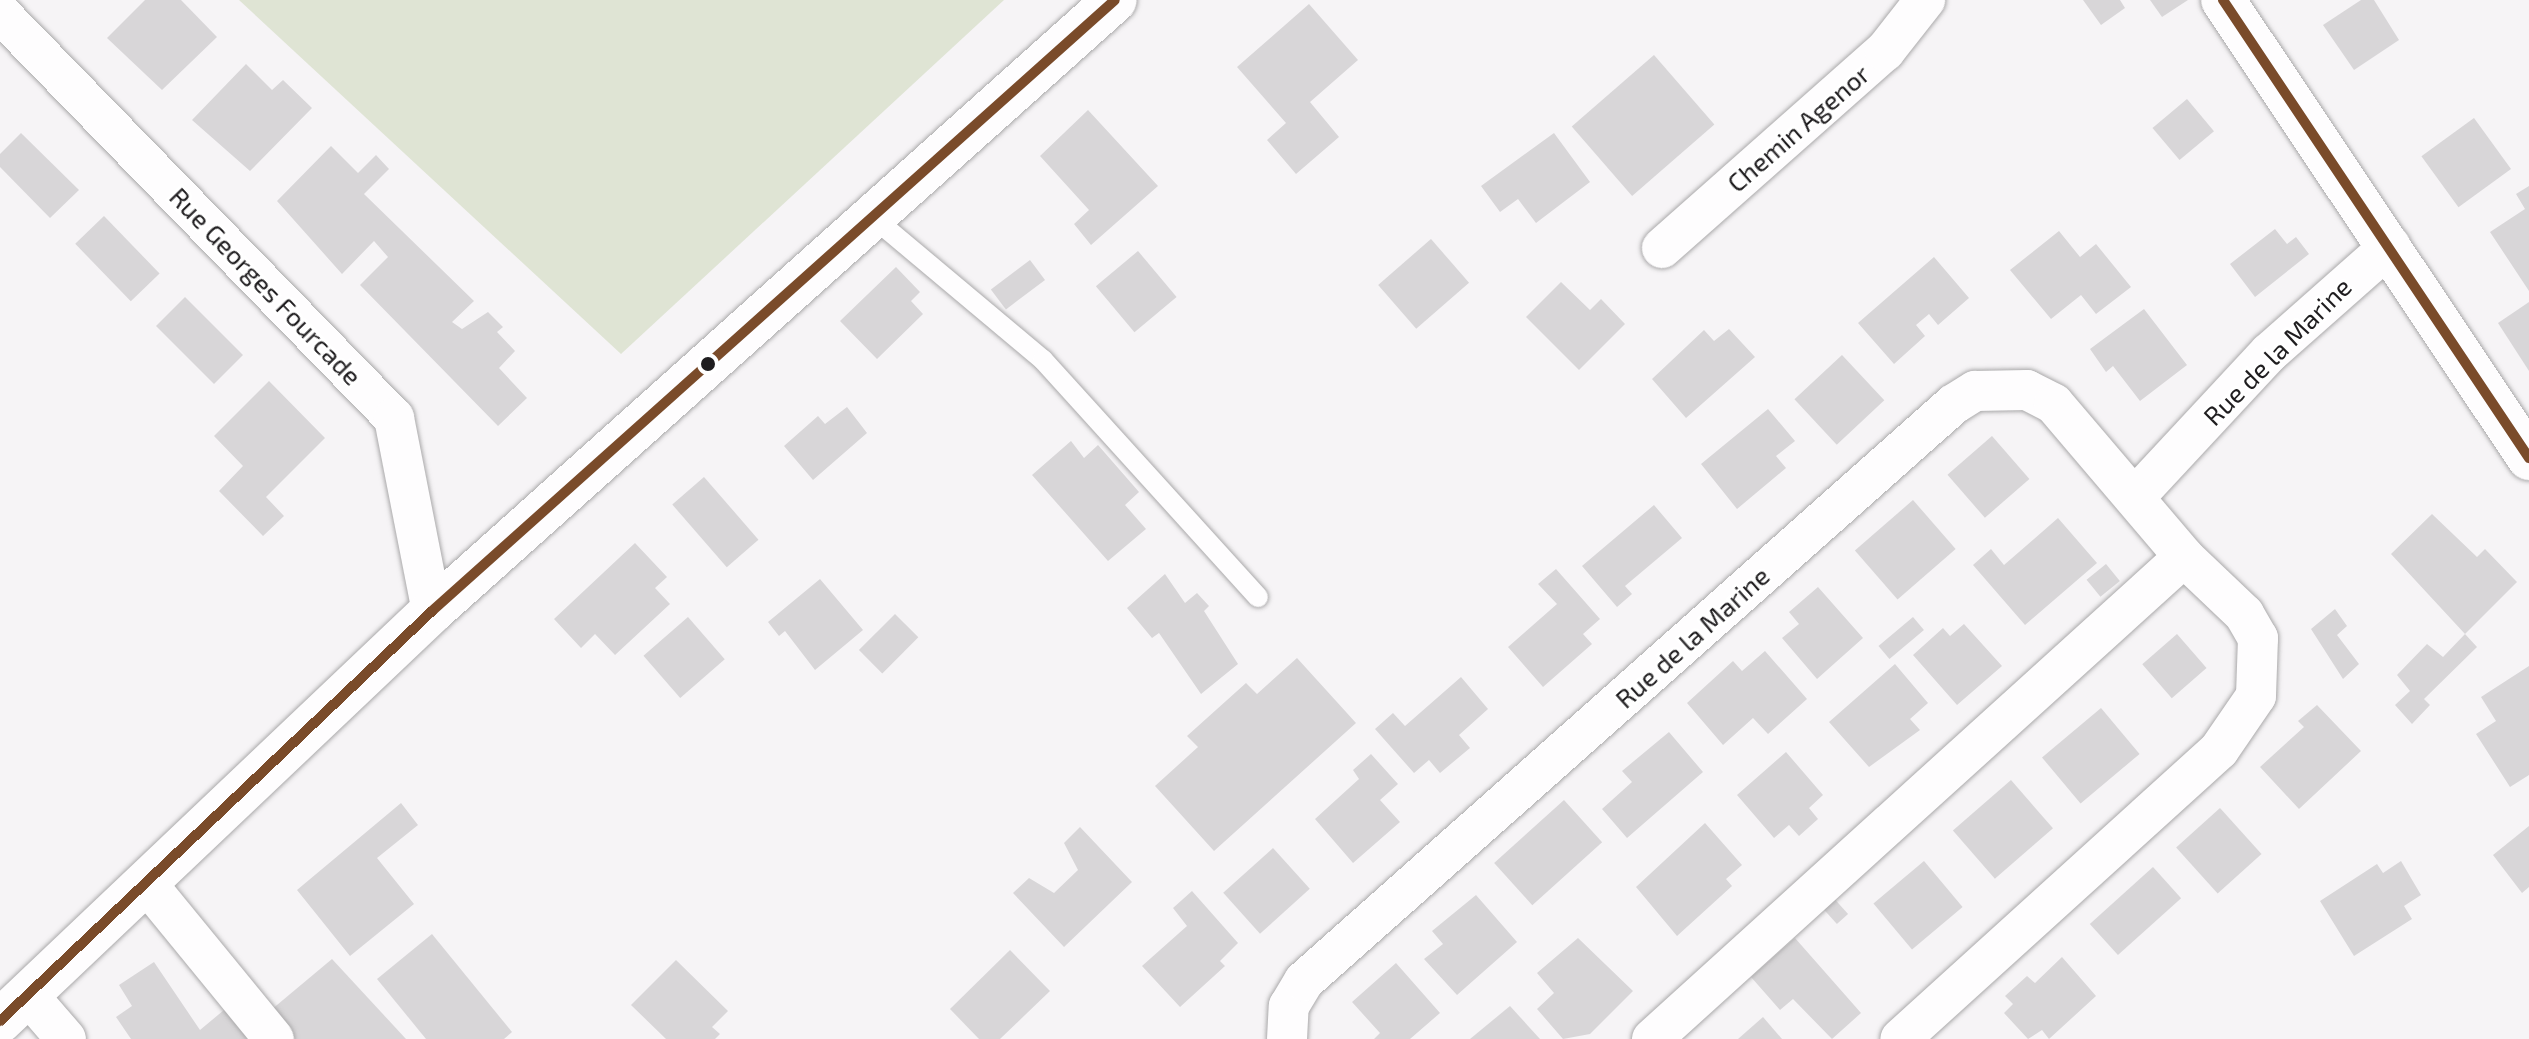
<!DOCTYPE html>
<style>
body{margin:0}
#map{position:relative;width:2529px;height:1039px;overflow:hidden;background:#f6f4f6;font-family:"Exo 2",sans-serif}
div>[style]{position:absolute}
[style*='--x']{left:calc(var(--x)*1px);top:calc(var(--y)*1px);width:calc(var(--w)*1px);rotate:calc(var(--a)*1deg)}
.green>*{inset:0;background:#dfe4d4}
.building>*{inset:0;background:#d8d6d8;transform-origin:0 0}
.roads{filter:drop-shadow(0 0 2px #aaa9aa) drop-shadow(0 0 2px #aaa9aa)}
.lane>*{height:20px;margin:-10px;padding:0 10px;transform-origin:10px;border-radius:10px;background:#fefdfe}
.street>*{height:40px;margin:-20px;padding:0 20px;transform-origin:20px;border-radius:20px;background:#fefdfe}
.secondary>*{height:44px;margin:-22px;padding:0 22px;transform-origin:22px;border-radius:22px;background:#fefdfe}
.bus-1>*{height:10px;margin:-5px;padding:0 5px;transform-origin:5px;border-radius:5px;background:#7a4b2a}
.dots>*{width:22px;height:22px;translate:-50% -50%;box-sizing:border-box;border:4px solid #fff;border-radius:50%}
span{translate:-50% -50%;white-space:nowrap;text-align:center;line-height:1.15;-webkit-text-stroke:6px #fff;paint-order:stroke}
.street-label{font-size:26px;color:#1f1d1f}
</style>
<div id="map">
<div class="green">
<i style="clip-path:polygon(239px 0,1004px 0,621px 354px)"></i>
</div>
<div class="building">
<i style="clip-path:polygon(145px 0,181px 0,217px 37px,162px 90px,107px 38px)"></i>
<i style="clip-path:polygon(2083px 0,2120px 0,2125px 8px,2101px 25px)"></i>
<i style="clip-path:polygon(2150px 0,2188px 0,2162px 17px)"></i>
<i style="clip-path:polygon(2361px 0,2374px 0,2399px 40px,2354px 70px,2323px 25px)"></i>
<i style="clip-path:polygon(1309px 4px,1358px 60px,1310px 102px,1339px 137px,1296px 174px,1267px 140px,1286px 123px,1237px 67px)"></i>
<i style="left:1654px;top:55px;width:92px;height:109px;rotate:49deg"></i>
<i style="clip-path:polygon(246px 64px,272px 90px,283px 80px,312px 108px,250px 171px,192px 120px)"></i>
<i style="left:2187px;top:99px;width:42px;height:45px;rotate:50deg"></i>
<i style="clip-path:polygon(1088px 110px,1158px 186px,1091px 245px,1074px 224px,1089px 210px,1040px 156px)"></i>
<i style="left:2474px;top:118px;width:63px;height:65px;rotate:54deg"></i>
<i style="clip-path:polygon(21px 133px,79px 190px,50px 218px,0 167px,0 154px)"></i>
<i style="clip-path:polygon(1554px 133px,1590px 182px,1536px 223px,1518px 199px,1500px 212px,1481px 186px)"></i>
<i style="clip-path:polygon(331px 146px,358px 173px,376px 155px,389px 169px,364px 194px,474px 301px,452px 322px,462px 329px,488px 312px,503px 327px,497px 332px,515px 351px,499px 368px,527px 398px,498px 426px,360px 285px,388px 257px,374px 241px,342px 274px,277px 201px)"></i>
<i style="clip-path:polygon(2529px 186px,2529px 291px,2490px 232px,2525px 209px,2516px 194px)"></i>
<i style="left:104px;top:216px;width:80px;height:40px;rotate:46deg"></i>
<i style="clip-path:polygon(2275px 229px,2287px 244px,2296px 237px,2309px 254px,2255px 297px,2230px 264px)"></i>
<i style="clip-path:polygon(2059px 231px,2080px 257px,2096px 244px,2131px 287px,2096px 314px,2081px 295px,2051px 319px,2010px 270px)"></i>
<i style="left:1431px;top:239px;width:58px;height:70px;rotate:49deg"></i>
<i style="left:1138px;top:251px;width:60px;height:55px;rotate:50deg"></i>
<i style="clip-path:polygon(1934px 257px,1969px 298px,1938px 325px,1929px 314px,1916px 325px,1925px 336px,1894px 364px,1858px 323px)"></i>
<i style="left:1030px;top:260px;width:25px;height:49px;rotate:53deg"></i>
<i style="clip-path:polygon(896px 267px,920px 292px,911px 301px,923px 314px,877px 359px,840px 321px)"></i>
<i style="clip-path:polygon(1561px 282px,1590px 310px,1601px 299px,1625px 324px,1579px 370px,1526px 317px)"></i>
<i style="left:185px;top:297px;width:82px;height:41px;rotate:45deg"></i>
<i style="clip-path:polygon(2529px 302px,2529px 371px,2498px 323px)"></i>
<i style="clip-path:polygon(2144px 309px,2187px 365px,2140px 401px,2113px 366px,2106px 372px,2090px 349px)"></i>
<i style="clip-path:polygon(1729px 329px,1755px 357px,1686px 418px,1652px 379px,1704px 330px,1714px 341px)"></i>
<i style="left:1842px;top:355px;width:62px;height:65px;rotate:47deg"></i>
<i style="clip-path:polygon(269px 381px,325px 438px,266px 497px,284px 516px,263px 536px,219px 491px,243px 466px,214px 436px)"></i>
<i style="clip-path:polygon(847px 407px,867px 433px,813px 480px,784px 446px,818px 416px,825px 424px)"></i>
<i style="clip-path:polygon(1768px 409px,1795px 441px,1776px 456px,1786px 468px,1737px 509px,1701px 464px)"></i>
<i style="left:1992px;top:436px;width:57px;height:59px;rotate:49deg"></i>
<i style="clip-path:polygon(1071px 441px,1084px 458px,1098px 445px,1139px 492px,1125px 505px,1146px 529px,1108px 561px,1032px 475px)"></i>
<i style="left:704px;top:477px;width:83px;height:42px;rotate:49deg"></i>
<i style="left:1913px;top:500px;width:65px;height:77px;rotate:49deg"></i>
<i style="clip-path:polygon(1654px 505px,1682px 538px,1625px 586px,1632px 594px,1617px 607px,1582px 566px)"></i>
<i style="clip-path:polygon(2432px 514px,2477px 557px,2485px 549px,2517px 582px,2465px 634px,2391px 554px)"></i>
<i style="clip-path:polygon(2058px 518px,2097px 563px,2025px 625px,1973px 565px,1991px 549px,2004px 565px)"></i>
<i style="clip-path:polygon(635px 543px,667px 577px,655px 588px,670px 604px,615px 655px,595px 634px,581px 648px,554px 619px)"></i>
<i style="left:2106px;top:564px;width:22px;height:25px;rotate:51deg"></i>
<i style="clip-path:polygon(1556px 569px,1600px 619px,1583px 634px,1592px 644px,1543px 687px,1508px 647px,1557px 604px,1538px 584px)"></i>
<i style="clip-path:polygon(1165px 574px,1185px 603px,1197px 593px,1209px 606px,1204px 611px,1238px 664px,1201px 694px,1159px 633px,1152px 638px,1127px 608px)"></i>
<i style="clip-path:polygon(820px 579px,863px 630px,815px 670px,785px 631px,779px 636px,768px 622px)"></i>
<i style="clip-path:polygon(1818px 587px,1863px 638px,1817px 679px,1782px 638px,1799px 624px,1789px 612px)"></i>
<i style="clip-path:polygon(2335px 609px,2347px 626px,2337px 635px,2359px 664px,2343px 679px,2311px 629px)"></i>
<i style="left:895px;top:614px;width:33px;height:51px;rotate:45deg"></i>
<i style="left:688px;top:617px;width:56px;height:59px;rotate:49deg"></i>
<i style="left:1913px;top:617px;width:17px;height:45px;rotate:50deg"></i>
<i style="clip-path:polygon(1964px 624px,2002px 666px,1957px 705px,1913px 655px,1943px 628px,1950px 636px)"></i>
<i style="left:2177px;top:634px;width:45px;height:46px;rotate:49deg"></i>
<i style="clip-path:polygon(2465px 634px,2477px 647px,2424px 699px,2430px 705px,2412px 724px,2395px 705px,2410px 691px,2397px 675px,2427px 644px,2443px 657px)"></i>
<i style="clip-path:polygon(1765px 651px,1807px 699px,1768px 734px,1753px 718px,1723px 745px,1687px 703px,1733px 661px,1742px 671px)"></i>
<i style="clip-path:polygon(1297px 658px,1356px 723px,1214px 851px,1155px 786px,1198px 747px,1187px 736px,1246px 683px,1257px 694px)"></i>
<i style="clip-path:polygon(1895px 664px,1928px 703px,1910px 719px,1920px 730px,1869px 767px,1829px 722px)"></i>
<i style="clip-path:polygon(2529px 666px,2529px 775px,2510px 787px,2476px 734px,2496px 721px,2481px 697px)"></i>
<i style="clip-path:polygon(1461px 677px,1488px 709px,1459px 735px,1470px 748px,1440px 773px,1429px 760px,1414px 773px,1375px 729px,1393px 713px,1405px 726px)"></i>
<i style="clip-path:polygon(2317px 705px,2361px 751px,2299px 809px,2260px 767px,2304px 727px,2298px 721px)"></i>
<i style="left:2101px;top:708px;width:60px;height:77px;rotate:50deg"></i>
<i style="clip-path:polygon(1669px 732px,1703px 772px,1627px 838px,1602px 809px,1632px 782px,1622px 771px)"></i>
<i style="clip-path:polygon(1786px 752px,1823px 795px,1809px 808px,1818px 819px,1799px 836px,1789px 825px,1774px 838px,1737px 795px)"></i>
<i style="clip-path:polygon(1371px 754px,1398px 784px,1380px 800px,1400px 822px,1353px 863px,1315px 819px,1359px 779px,1353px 770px)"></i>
<i style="left:2011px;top:780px;width:64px;height:77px;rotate:49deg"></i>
<i style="left:1564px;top:800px;width:57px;height:94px;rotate:48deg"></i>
<i style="clip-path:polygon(401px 803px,418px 825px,377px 858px,414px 904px,350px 956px,297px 890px)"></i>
<i style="left:2220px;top:808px;width:62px;height:59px;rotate:48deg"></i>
<i style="clip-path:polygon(1705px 823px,1742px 865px,1726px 879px,1732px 886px,1677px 936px,1636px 887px)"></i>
<i style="clip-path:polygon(2529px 826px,2529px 887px,2522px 893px,2493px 855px)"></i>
<i style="clip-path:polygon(1080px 827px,1132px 882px,1064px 947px,1013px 893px,1029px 878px,1054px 893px,1078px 870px,1064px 843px)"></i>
<i style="left:1273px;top:848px;width:55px;height:67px;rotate:48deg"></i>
<i style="left:1924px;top:861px;width:60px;height:66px;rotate:50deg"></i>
<i style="clip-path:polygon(2401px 861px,2421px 895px,2404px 906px,2412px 919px,2354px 956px,2320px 901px,2377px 864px,2383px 873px)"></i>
<i style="left:2153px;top:867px;width:42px;height:85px;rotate:48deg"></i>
<i style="clip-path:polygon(1192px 891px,1238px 943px,1220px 961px,1225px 966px,1180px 1007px,1142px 966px,1187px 926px,1173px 908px)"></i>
<i style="left:1830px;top:894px;width:27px;height:15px;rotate:48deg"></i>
<i style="clip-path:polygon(1476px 895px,1517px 942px,1457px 995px,1424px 959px,1443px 944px,1432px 931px)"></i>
<i style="clip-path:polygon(432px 934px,512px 1032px,504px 1039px,426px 1039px,377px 979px)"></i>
<i style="clip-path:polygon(1578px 938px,1633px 991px,1590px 1034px,1563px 1039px,1537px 1009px,1554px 993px,1537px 973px)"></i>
<i style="clip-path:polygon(1795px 938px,1861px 1013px,1832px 1039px,1793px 999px,1780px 1010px,1751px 977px)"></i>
<i style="clip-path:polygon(1010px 950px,1050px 991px,1000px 1039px,979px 1039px,950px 1009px)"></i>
<i style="clip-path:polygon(2062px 957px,2096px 996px,2049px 1039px,2042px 1030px,2028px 1039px,2004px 1013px,2013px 1004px,2005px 996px,2027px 976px,2035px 983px)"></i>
<i style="clip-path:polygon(332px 959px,406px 1039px,295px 1039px,271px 1010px)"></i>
<i style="clip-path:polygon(676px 960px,728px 1011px,712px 1027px,720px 1034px,715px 1039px,666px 1039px,631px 1005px)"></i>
<i style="clip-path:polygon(154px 962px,200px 1030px,230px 1005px,249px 1039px,131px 1039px,116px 1017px,132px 1006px,119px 985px)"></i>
<i style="clip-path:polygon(1396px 963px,1440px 1013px,1410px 1039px,1374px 1039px,1380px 1033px,1352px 1002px)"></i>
<i style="clip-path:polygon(1510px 1006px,1540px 1039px,1470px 1039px)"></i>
<i style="clip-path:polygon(1763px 1017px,1782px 1039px,1738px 1039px)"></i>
</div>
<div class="roads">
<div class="lane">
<i style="--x:875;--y:219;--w:219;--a:40"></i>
<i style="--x:1043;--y:360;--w:320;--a:47.8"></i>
</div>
<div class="street">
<i style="--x:0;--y:13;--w:565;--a:45.79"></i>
<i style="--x:394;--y:418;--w:197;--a:78.9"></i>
<i style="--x:1662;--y:248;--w:298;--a:-41.5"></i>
<i style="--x:1885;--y:51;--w:65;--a:-51.9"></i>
<i style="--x:2135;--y:497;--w:197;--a:-47.1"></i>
<i style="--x:2269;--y:353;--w:162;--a:-41.5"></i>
<i style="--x:147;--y:884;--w:200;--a:50.7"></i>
<i style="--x:28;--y:995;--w:58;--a:49.2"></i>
<i style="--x:1287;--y:1039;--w:33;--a:-87"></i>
<i style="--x:1289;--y:1006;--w:29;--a:-59"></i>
<i style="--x:1304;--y:981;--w:869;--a:-41.6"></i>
<i style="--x:1954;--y:404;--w:25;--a:-32"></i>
<i style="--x:1975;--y:391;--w:52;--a:-1.1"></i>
<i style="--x:2027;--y:390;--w:30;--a:27"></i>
<i style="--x:2054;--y:404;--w:201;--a:49.6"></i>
<i style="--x:2184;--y:557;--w:83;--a:43.5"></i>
<i style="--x:2244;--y:614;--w:28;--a:60"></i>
<i style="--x:2258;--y:638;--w:58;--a:92"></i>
<i style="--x:2256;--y:696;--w:65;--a:124.4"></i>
<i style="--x:2219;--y:750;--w:430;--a:137.8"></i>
<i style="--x:1652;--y:1039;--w:718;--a:-42.18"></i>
</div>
<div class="secondary">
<i style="--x:2223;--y:0;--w:551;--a:56.25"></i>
<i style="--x:0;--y:1021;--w:596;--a:-43.5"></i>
<i style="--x:432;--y:611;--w:916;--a:-41.82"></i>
</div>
</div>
<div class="bus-1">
<i style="--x:2223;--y:0;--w:551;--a:56.25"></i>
<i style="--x:0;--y:1021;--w:596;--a:-43.5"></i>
<i style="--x:432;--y:611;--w:916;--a:-41.82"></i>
</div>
<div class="dots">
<i style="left:708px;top:364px;background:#1f1d1f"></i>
</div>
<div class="street-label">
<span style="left:1798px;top:128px;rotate:-41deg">Chemin Agenor</span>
<span style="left:266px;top:286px;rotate:46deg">Rue Georges Fourcade</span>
<span style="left:2277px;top:351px;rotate:-45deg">Rue de la Marine</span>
<span style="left:1692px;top:637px;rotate:-42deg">Rue de la Marine</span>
</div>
</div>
